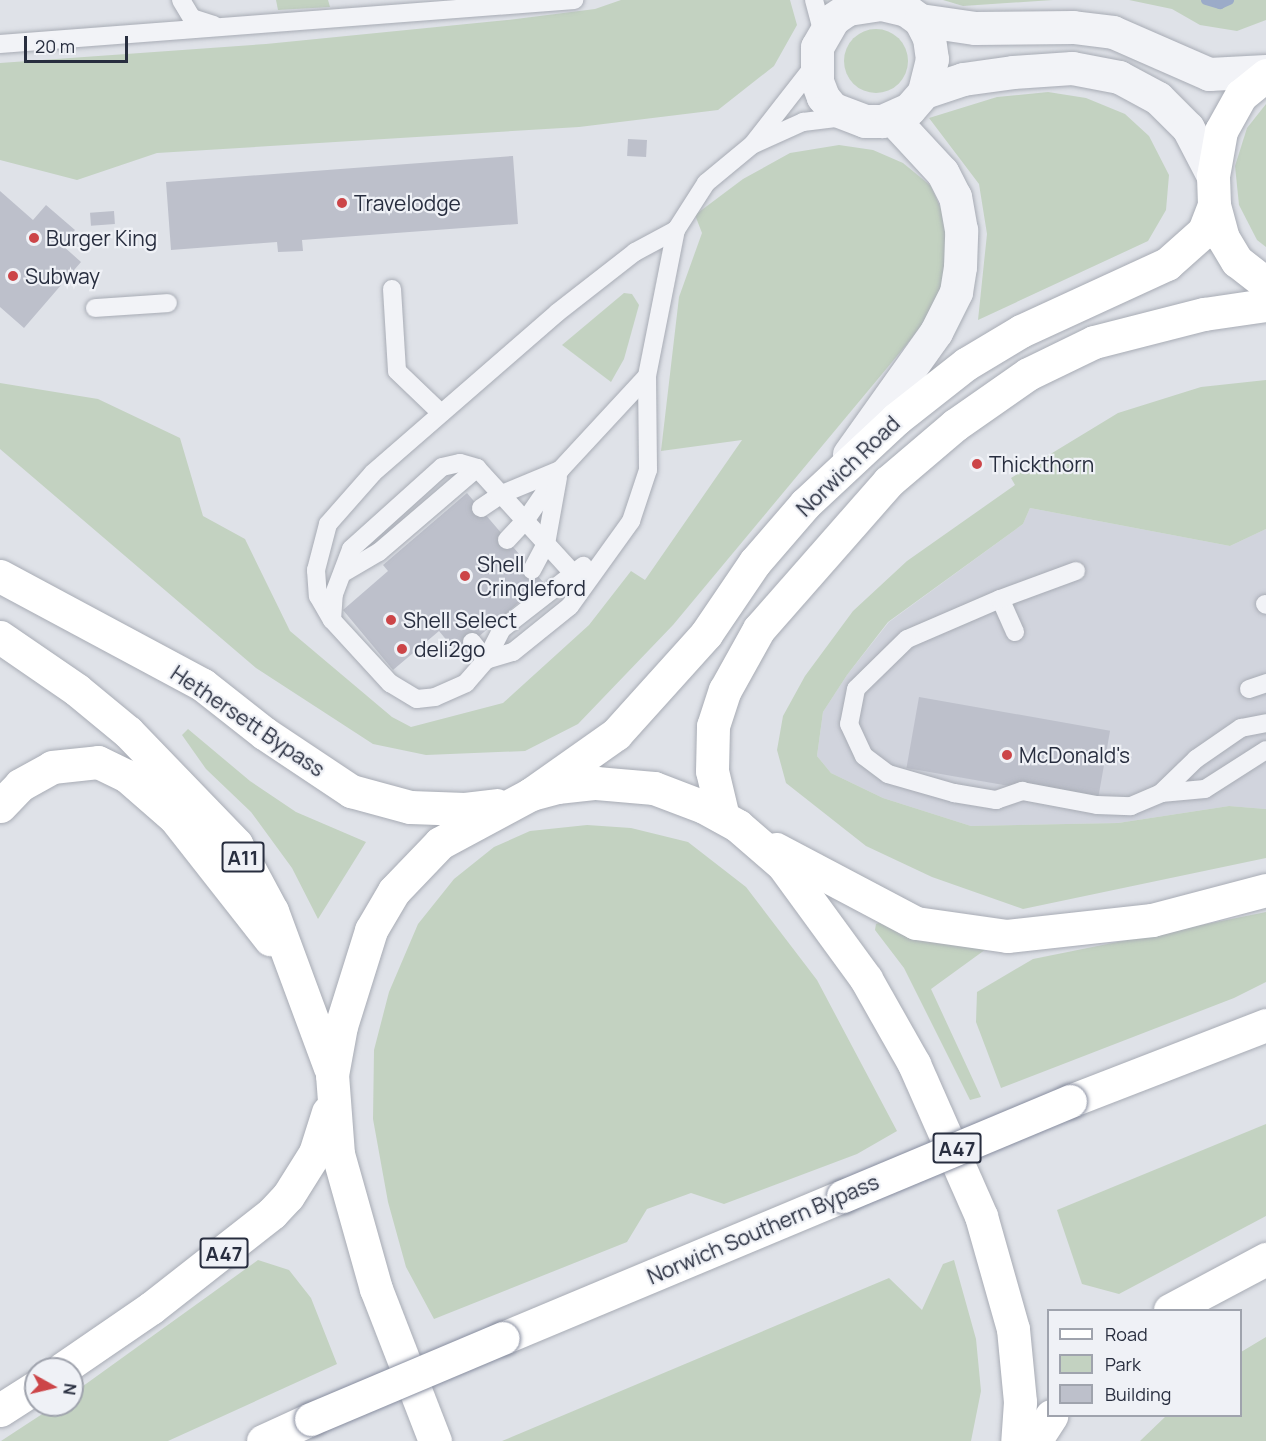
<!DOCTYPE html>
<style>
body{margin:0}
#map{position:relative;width:1266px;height:1441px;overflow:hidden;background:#dfe2e8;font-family:Manrope,sans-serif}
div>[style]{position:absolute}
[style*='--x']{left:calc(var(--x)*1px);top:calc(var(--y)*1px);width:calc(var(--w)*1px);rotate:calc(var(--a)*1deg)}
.built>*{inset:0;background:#d1d4dd}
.green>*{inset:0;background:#c3d2c1}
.round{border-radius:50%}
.stream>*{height:10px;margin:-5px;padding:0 5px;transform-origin:5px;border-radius:5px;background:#9babc8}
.building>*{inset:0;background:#bdc0cb;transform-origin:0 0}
.roads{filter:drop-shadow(0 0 2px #a8acb5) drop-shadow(0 0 2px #a8acb5)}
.lane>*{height:18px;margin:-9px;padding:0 9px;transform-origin:9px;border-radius:9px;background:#f2f3f7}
.street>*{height:33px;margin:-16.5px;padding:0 16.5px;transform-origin:16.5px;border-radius:16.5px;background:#f2f3f7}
.secondary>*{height:33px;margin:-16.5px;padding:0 16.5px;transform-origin:16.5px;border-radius:16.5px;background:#fff}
.highway>*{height:33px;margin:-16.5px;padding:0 16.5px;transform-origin:16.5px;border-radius:16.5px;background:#fff}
.bridges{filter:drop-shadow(0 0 2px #878d9f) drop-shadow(0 0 2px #878d9f)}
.highway-bridge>*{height:33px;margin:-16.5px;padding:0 16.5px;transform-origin:16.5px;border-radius:16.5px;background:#fff}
.dots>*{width:16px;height:16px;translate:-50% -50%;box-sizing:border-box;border:3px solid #eff1f6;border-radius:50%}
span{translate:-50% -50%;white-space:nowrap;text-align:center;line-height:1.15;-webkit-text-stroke:4.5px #eff1f6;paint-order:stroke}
.shield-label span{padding:2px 4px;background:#eff1f6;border:2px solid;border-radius:4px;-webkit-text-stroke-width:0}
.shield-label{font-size:20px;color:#282e3f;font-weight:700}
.poi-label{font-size:21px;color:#282e3f}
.left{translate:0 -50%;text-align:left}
.street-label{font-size:21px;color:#282e3f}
.legend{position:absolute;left:1047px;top:1309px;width:195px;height:108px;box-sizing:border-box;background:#eff1f6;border:2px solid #9fa3ad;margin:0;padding:8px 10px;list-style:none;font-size:18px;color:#282e3f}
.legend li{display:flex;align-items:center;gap:12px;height:30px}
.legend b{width:30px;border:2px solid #9fa3ad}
.north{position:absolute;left:24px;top:1357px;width:60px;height:60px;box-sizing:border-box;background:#eff1f6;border:2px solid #9fa3ad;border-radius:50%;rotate:98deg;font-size:16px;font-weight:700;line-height:24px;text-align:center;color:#282e3f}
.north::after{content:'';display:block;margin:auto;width:21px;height:27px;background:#cc4548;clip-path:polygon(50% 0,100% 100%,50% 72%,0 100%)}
.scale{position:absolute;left:24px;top:36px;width:104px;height:27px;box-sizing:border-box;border:3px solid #282e3f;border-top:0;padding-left:8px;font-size:18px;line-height:21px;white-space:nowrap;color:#282e3f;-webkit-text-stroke:4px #eff1f6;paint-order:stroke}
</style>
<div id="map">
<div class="built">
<i style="clip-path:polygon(1030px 508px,1230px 546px,1266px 529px,1266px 809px,1229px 806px,1118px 823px,971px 826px,883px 798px,831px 773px,817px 756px,823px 712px,847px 675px,889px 622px,1023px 524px)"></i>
</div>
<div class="green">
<i style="clip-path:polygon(276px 0,328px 0,330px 7px,278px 10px)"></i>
<i style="clip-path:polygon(621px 0,790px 0,797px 25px,774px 66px,718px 110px,579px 127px,157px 153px,77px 180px,0 160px,0 63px,266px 44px,507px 20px,595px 9px)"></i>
<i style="clip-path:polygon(943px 0,1053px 0,963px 6px)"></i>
<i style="clip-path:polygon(1129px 0,1266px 0,1266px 20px,1237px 31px,1200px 25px,1172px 9px)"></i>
<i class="round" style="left:844px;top:29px;width:64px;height:64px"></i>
<i style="clip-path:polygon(1048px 92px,1086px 98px,1125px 114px,1149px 136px,1169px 175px,1166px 210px,1148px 241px,978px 320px,987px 234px,979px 184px,929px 118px,997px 97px)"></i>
<i style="clip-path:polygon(1266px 104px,1266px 247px,1257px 240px,1239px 205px,1235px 166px,1247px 128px)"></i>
<i style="clip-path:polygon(839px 145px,873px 150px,903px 163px,931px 186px,944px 216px,947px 238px,944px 294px,912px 338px,673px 625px,578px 724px,525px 751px,426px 755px,373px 744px,256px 668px,0 449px,0 383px,98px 399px,180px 438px,203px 516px,245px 539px,290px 631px,392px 717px,411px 727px,503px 703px,589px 625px,631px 571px,645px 580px,742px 440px,661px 451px,679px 297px,702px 233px,695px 215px,743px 179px,790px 153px)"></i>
<i style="clip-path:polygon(624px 293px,632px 294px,639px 305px,624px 359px,611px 382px,562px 345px)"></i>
<i style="clip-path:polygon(1266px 380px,1266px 529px,1230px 546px,1030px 508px,1023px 524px,888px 622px,847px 675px,823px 712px,817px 756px,831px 773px,883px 798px,971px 826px,1118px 823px,1229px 806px,1266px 809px,1266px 858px,1023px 909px,932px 877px,866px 846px,786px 783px,777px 750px,783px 716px,805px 676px,853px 611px,907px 561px,1015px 485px,1011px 478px,1118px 413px,1201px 387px)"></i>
<i style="clip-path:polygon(188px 729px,250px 781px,296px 812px,366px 842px,318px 919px,292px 868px,251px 812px,206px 769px,182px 735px)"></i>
<i style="clip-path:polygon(587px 825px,631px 828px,688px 842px,746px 887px,817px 980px,897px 1131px,857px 1154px,724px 1204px,691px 1193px,647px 1209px,627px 1242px,434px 1319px,406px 1267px,388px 1202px,373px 1119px,374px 1050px,389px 992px,418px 924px,454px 879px,494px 847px,530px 831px)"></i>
<i style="clip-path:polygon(1266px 912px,1266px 982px,1234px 998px,1001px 1088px,976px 1022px,977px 992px,1033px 959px)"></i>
<i style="clip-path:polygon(884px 921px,993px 944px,931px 989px,981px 1097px,970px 1100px,904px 968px,875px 930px,876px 924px)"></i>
<i style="clip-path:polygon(1266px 1124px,1266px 1216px,1119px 1294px,1082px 1284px,1057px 1210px)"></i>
<i style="clip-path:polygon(258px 1260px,289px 1270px,311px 1298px,337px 1364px,168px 1441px,1px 1441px,56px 1405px,72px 1405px,72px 1394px)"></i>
<i style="clip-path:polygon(954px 1260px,976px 1339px,981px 1391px,971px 1441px,502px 1441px,889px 1278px,922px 1310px,943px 1264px)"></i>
<i style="clip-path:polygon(1266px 1337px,1266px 1441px,1140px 1441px,1166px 1416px,1240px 1416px,1241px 1352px)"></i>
</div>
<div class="stream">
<i style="--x:1206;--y:0;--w:15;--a:16"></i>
<i style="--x:1220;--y:4;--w:10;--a:-24"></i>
</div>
<div class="building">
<i style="left:628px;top:139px;width:19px;height:17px;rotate:3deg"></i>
<i style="clip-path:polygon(513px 156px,518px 224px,302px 240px,303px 251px,278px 252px,277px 242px,171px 250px,166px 182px)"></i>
<i style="clip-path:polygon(0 191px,33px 220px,46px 205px,75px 230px,62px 245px,81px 262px,24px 328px,0 307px)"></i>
<i style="left:114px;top:211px;width:13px;height:24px;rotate:86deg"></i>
<i style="clip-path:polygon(467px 493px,543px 582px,458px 654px,439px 631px,393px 670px,343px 610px,388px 571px,383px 565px)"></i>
<i style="left:919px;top:697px;width:194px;height:72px;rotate:10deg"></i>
</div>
<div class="roads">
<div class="lane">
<i style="--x:181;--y:0;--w:21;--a:59"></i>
<i style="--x:192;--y:18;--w:23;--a:18"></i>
<i style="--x:814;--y:0;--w:34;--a:75"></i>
<i style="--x:0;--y:44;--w:576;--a:-4.38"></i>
<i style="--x:754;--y:144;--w:54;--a:-24.2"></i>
<i style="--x:803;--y:122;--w:41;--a:-7"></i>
<i style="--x:676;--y:230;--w:47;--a:151.8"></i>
<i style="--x:635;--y:252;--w:99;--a:142"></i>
<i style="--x:557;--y:313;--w:244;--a:139"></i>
<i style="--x:373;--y:473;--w:68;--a:131.4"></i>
<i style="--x:328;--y:524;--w:48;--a:104.6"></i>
<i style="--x:316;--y:570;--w:26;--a:86"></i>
<i style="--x:318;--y:596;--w:28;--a:60"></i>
<i style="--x:332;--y:620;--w:86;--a:47.4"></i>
<i style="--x:390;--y:683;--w:31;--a:31"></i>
<i style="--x:417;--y:699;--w:18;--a:-6"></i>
<i style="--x:435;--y:697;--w:34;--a:-24"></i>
<i style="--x:466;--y:683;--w:30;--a:-49"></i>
<i style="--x:486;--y:660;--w:28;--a:-17"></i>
<i style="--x:513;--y:652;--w:73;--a:-38.9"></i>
<i style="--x:570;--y:606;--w:105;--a:-54.3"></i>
<i style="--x:631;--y:521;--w:54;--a:-71.6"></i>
<i style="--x:648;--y:470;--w:94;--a:-90.6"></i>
<i style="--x:647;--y:376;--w:149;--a:-78.8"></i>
<i style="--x:676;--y:230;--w:56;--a:-57.4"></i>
<i style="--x:706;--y:183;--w:60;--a:-39.6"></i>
<i style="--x:752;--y:145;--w:104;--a:-52"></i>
<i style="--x:392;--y:289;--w:82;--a:86.5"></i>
<i style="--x:397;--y:371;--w:61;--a:43.7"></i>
<i style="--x:95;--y:308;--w:73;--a:-3.9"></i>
<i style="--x:481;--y:508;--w:25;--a:-34"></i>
<i style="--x:502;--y:494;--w:63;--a:-22.5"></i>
<i style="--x:507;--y:540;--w:26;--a:-47"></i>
<i style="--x:525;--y:521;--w:62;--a:-55.5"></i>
<i style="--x:560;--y:470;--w:128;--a:-47.2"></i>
<i style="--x:532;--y:570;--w:30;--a:-62"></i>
<i style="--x:546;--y:544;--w:68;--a:-79.8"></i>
<i style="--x:343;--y:573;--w:42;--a:-30.3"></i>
<i style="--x:379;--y:552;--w:129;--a:-40.6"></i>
<i style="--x:1000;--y:599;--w:101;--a:156.7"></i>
<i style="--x:907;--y:639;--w:71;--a:135.6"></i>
<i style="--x:856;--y:689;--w:36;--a:101"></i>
<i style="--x:849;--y:724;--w:35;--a:65"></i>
<i style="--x:864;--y:756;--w:30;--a:37"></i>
<i style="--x:888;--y:774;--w:69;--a:16.1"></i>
<i style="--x:954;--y:793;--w:43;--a:9.5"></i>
<i style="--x:996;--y:800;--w:28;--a:-19"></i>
<i style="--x:1022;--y:791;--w:76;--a:10.6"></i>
<i style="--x:1097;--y:805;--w:34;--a:2"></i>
<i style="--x:1131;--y:806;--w:33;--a:-23"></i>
<i style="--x:1161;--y:793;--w:44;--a:-5.2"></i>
<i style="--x:1205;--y:789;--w:72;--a:-32.6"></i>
<i style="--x:1265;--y:604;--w:1;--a:45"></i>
<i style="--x:332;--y:620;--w:26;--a:-86"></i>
<i style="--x:334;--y:594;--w:48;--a:-69.3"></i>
<i style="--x:351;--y:549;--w:122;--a:-42"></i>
<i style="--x:442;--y:467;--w:18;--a:-13"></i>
<i style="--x:460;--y:463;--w:18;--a:16"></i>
<i style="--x:477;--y:468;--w:159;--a:47.6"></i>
<i style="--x:1015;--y:632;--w:36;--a:-114"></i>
<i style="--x:1000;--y:599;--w:81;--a:-20.2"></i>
<i style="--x:472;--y:642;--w:23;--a:52"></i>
<i style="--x:486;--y:660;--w:35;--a:-63"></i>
<i style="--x:502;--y:629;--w:103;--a:-37.9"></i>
<i style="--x:1249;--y:689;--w:18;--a:-19"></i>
<i style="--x:1161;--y:793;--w:49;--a:-44.2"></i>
<i style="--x:1196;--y:759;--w:55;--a:-34.6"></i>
<i style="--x:1241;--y:728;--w:25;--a:-11"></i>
</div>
<div class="street">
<i style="--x:881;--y:4;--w:26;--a:13"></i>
<i style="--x:906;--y:10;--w:17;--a:36"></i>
<i style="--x:920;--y:20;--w:20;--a:63"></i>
<i style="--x:929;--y:38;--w:21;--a:82"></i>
<i style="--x:932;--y:59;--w:34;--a:104"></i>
<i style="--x:924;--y:92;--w:23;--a:131"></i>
<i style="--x:909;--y:109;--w:30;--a:156"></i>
<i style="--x:882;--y:121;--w:17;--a:180"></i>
<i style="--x:865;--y:121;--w:34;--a:-159"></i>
<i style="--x:833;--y:109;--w:16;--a:-130"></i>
<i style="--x:823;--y:97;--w:17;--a:-111"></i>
<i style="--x:817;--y:81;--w:34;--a:-90"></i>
<i style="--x:817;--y:47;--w:32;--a:-60"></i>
<i style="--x:833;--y:19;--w:18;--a:-34"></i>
<i style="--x:848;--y:9;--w:33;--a:-9"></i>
<i style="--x:920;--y:20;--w:56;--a:8.3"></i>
<i style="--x:975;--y:28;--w:98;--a:-0.6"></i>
<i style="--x:1073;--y:27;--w:40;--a:7.1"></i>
<i style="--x:1113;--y:32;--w:105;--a:23.6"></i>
<i style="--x:1209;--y:74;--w:57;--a:-3"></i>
<i style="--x:924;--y:92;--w:41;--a:-18.4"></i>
<i style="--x:963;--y:79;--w:50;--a:-8"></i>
<i style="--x:1013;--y:72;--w:59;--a:-3.9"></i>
<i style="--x:1072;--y:68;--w:48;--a:10.8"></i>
<i style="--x:1119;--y:77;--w:44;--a:28.3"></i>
<i style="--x:1158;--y:98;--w:42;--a:45"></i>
<i style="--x:1188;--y:128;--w:54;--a:62.5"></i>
<i style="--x:849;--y:454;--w:150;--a:-54.5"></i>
<i style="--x:936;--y:332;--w:45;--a:-63.4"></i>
<i style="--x:956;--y:292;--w:25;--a:-81"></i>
<i style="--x:960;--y:267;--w:37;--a:-88"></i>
<i style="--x:961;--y:230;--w:34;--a:-100"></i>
<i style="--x:955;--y:197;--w:28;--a:-117"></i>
<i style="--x:942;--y:172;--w:74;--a:-132.8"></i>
</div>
<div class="secondary">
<i style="--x:1266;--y:75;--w:32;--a:141"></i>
<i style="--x:1241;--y:95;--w:41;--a:119.1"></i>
<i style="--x:1221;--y:131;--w:46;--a:100.1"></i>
<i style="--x:1213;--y:176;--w:29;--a:88"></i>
<i style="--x:1214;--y:205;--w:34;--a:75"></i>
<i style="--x:1223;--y:238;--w:27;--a:59"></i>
<i style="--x:1237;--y:261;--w:37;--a:38"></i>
<i style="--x:531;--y:794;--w:104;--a:-35.2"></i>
<i style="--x:616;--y:734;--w:135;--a:-48"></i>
<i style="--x:706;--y:634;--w:87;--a:-55.8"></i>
<i style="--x:755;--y:562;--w:77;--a:-49.2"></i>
<i style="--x:805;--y:504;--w:125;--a:-43"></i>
<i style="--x:896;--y:419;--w:89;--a:-38.2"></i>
<i style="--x:966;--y:364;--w:64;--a:-31"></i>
<i style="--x:1021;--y:331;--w:161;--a:-24.7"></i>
<i style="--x:1167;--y:264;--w:50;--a:-41.7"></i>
<i style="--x:1204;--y:231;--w:28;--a:-69"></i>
<i style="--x:723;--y:817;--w:47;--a:-103.4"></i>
<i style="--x:712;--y:771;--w:45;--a:-88.7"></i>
<i style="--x:713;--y:726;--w:38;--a:-72"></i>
<i style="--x:725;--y:690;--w:70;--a:-60.9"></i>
<i style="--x:759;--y:629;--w:196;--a:-48.7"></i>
<i style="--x:888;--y:482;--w:88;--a:-40.4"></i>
<i style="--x:955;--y:425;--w:89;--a:-34.9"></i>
<i style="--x:1028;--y:374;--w:73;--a:-25.9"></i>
<i style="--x:1094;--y:342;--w:114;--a:-14.3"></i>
<i style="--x:1204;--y:314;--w:63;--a:-8.3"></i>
</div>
<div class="highway">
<i style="--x:0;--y:576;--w:230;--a:28.2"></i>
<i style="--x:203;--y:685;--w:78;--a:38.2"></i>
<i style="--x:264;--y:733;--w:105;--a:33.7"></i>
<i style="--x:351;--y:791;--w:61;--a:15.2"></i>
<i style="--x:410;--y:807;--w:55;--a:2.1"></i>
<i style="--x:465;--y:809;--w:32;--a:-7"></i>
<i style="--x:0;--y:637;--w:93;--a:34.5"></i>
<i style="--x:77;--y:690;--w:66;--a:39.5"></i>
<i style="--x:128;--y:732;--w:156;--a:46"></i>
<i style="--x:236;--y:844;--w:76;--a:61.8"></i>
<i style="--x:272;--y:911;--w:167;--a:69.7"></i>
<i style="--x:0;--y:806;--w:29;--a:-46"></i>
<i style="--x:20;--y:785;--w:37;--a:-29"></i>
<i style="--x:52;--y:767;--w:46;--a:-6.2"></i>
<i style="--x:98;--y:762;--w:32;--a:26"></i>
<i style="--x:127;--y:776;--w:64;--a:41.2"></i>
<i style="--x:175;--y:818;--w:154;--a:51.9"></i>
<i style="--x:776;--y:849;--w:158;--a:27.9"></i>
<i style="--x:916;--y:923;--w:92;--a:8.1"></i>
<i style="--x:1007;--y:936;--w:146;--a:-6.3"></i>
<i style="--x:1152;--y:920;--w:118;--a:-14.7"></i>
<i style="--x:1070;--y:1101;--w:210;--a:-21.2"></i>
<i style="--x:1170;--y:1310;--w:109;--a:-28"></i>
<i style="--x:503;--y:1338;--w:368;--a:-22.7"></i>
<i style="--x:62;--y:1369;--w:108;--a:-34.4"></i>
<i style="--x:151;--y:1308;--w:154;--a:-38.1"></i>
<i style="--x:272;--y:1213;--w:23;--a:-47"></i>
<i style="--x:288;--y:1196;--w:51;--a:-57.9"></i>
<i style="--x:315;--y:1153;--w:43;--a:-72.4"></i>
<i style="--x:0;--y:1410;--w:43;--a:-32.6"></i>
<i style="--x:263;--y:1441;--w:53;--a:-24.6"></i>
<i style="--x:435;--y:1441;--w:163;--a:-111.2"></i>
<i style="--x:376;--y:1289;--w:140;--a:-105.7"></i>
<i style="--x:338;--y:1154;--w:79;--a:-94.3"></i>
<i style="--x:332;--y:1075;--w:50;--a:-79.6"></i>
<i style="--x:341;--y:1026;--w:101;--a:-72.6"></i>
<i style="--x:371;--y:930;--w:45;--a:-59.5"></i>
<i style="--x:394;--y:891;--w:66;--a:-46.2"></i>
<i style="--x:440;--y:843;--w:103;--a:-28.3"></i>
<i style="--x:531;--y:794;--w:27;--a:-15"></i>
<i style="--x:557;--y:787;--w:39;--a:-6"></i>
<i style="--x:596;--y:783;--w:58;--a:4.9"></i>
<i style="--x:654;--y:788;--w:53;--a:20.8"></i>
<i style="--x:704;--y:807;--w:39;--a:29"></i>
<i style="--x:738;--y:826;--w:60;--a:40.9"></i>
<i style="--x:783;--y:865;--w:141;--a:53.9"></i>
<i style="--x:866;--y:979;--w:98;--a:60.5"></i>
<i style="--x:914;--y:1064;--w:166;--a:66.2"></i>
<i style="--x:981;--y:1216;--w:117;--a:74.2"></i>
<i style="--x:1013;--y:1329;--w:73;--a:84.5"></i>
<i style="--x:1020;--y:1402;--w:39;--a:94"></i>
<i style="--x:1035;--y:1441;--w:30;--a:-57"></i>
</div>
</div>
<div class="bridges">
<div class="highway-bridge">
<i style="--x:843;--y:1196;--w:246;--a:-22.7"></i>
<i style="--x:311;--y:1419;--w:208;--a:-22.9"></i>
</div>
</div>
<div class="dots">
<i style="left:342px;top:203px;background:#cc4548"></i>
<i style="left:34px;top:238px;background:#cc4548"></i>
<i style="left:13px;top:276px;background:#cc4548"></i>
<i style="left:977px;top:464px;background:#cc4548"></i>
<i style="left:465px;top:576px;background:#cc4548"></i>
<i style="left:391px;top:620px;background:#cc4548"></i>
<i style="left:402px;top:649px;background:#cc4548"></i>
<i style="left:1007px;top:755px;background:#cc4548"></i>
</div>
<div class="shield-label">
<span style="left:243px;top:857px">A11</span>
<span style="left:957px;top:1148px">A47</span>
<span style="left:224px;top:1253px">A47</span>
</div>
<div class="poi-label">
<span class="left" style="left:354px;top:203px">Travelodge</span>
<span class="left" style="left:46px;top:238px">Burger King</span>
<span class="left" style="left:25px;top:276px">Subway</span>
<span class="left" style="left:989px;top:464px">Thickthorn</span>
<span class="left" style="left:477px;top:576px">Shell<br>Cringleford</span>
<span class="left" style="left:403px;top:620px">Shell Select</span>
<span class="left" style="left:414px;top:649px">deli2go</span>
<span class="left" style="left:1019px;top:755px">McDonald's</span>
</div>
<div class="street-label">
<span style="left:848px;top:466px;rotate:-44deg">Norwich Road</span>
<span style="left:248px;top:721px;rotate:34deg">Hethersett Bypass</span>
<span style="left:763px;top:1229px;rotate:-23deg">Norwich Southern Bypass</span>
</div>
<ul class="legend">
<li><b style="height:8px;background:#fff"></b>Road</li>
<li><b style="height:16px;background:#c3d2c1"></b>Park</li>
<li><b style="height:16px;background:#bdc0cb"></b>Building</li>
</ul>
<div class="north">N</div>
<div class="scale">20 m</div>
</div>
